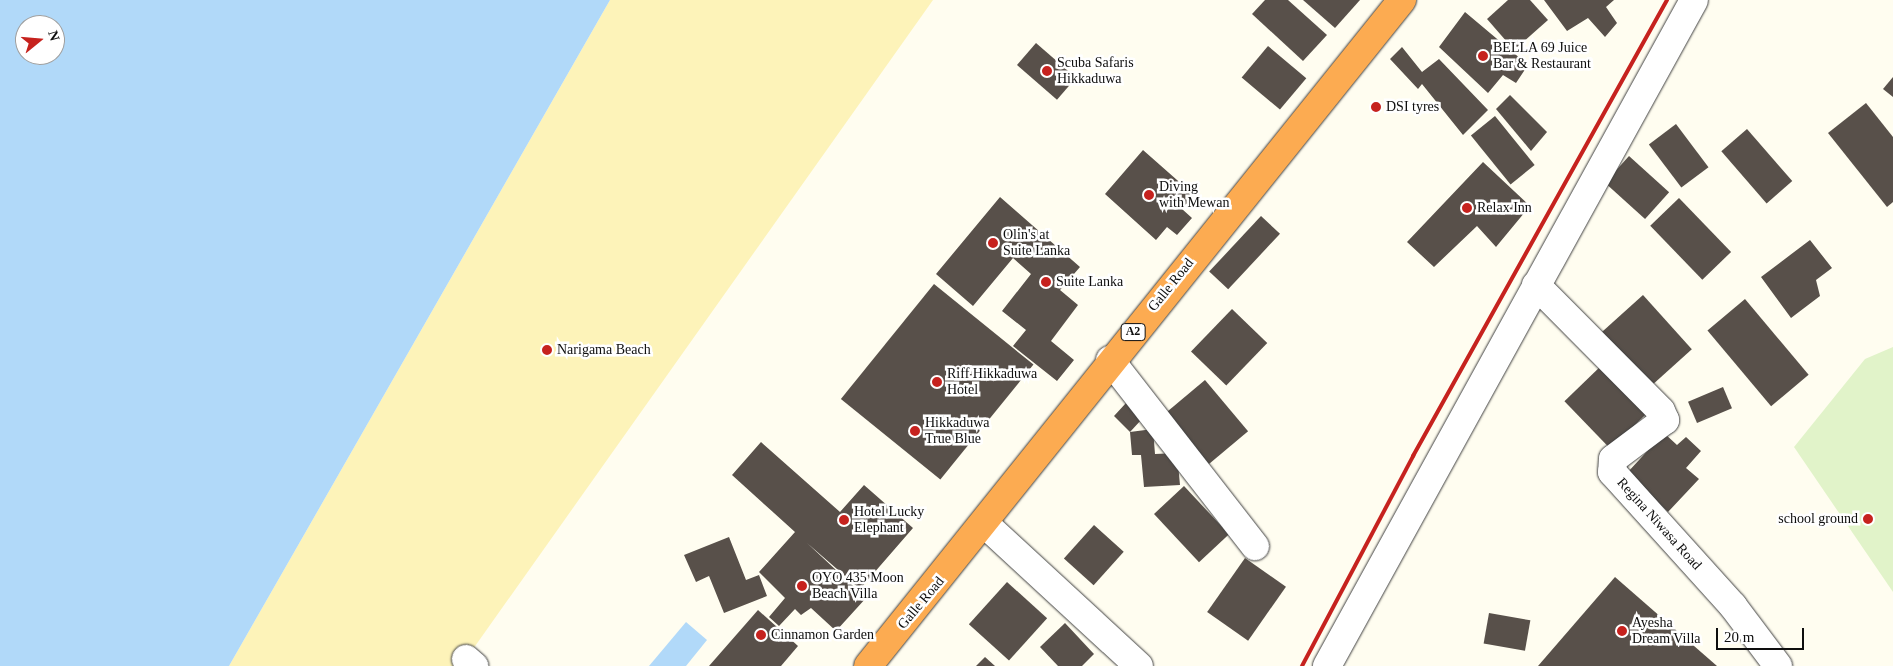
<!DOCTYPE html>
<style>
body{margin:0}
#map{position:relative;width:1893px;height:666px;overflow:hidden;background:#fffdf0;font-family:"Times New Roman",serif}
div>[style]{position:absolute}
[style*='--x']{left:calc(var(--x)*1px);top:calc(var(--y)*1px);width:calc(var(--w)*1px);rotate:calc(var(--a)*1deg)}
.sand>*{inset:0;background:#fdf3b9}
.pitch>*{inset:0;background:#e1f3c9}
.water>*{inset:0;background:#b1d9f9}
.building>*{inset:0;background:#58504a;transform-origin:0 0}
.roads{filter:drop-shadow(0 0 1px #414141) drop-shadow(0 0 1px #414141)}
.street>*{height:28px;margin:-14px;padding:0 14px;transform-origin:14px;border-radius:14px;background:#fff}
.highway>*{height:28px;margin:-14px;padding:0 14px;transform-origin:14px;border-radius:14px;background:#fcab51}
.rail>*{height:4px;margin:-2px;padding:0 2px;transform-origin:2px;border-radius:2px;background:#c6221e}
.dots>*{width:14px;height:14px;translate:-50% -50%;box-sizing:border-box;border:2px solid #fff;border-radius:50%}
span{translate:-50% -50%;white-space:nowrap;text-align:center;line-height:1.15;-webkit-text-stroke:5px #fff;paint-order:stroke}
.shield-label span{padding:1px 4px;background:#fff;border:1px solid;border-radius:4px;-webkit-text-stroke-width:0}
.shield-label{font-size:12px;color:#0e0e0e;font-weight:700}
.poi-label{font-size:14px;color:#0e0e0e}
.left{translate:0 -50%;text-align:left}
.right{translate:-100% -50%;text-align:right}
.street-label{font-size:14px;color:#0e0e0e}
.north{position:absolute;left:15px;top:15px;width:50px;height:50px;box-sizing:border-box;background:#fff;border:1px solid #9f9f9f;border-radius:50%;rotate:73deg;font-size:14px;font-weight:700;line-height:20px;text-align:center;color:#0e0e0e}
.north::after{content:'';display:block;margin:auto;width:18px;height:22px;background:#c6221e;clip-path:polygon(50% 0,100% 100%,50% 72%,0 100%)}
.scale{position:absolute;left:1716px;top:628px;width:88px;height:22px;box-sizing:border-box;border:2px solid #0e0e0e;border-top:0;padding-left:6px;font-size:15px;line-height:18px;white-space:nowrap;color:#0e0e0e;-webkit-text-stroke:4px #fff;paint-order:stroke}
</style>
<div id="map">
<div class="sand">
<i style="clip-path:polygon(610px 0,933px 0,461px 666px,229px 666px)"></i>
</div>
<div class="pitch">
<i style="clip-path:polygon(1893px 347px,1893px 592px,1794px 447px,1865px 359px)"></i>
</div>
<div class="water">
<i style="clip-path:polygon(evenodd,0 0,610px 0,229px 666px,0 666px,0 0,25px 25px,55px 25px,55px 55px,25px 55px,25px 25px)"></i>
<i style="clip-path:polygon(686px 622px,707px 640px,686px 666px,649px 666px)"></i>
</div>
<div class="building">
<i style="clip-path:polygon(1265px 0,1288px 0,1327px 35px,1303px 61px,1252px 14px)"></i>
<i style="clip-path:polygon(1303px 0,1360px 0,1335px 28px)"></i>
<i style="clip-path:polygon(1508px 0,1530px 0,1548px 20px,1514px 50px,1487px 19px)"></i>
<i style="clip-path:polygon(1544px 0,1614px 0,1606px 7px,1617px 23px,1605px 37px,1588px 18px,1567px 31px)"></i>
<i style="clip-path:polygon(1465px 12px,1528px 65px,1516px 83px,1503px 75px,1488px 93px,1439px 47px)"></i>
<i style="left:1036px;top:43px;width:53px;height:29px;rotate:41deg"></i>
<i style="left:1268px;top:46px;width:50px;height:41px;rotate:40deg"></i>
<i style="clip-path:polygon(1402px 47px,1422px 72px,1439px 59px,1488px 110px,1463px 135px,1422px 84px,1418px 89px,1390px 59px)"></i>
<i style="clip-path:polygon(1893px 77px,1893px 97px,1883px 89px)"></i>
<i style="clip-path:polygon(1510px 95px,1547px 132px,1531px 151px,1496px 109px)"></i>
<i style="clip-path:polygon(1866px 103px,1893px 137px,1893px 202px,1887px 207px,1828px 133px)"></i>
<i style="left:1495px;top:116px;width:63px;height:31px;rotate:51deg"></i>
<i style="left:1676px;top:124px;width:54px;height:34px;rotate:53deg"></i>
<i style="left:1747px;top:129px;width:69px;height:34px;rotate:49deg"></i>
<i style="clip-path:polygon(1143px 150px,1194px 195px,1182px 209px,1192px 218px,1177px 235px,1167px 227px,1156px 240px,1105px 194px)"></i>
<i style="left:1629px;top:156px;width:54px;height:36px;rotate:42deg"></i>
<i style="clip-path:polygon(1483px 162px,1530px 206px,1496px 247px,1477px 226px,1434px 267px,1407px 242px)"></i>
<i style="clip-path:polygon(1000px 197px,1080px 267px,1060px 290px,1078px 305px,1051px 341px,1074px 360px,1057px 381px,1013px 346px,1026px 330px,1002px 311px,1031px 274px,1013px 258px,973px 306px,936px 274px)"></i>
<i style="left:1679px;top:198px;width:75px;height:40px;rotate:46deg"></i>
<i style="left:1261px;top:216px;width:26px;height:76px;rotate:43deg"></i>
<i style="clip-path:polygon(1810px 240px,1832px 268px,1816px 280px,1820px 296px,1791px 318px,1761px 277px)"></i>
<i style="left:934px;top:284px;width:128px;height:148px;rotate:39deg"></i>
<i style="left:1643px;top:295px;width:73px;height:59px;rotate:48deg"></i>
<i style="left:1745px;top:299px;width:99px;height:49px;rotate:50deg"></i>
<i style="left:1232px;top:309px;width:49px;height:59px;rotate:44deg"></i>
<i style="left:1604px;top:363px;width:66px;height:55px;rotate:46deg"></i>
<i style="left:1205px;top:380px;width:67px;height:51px;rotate:50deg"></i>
<i style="left:1723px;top:387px;width:23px;height:38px;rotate:67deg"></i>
<i style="clip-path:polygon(1126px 403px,1142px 419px,1130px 432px,1153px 429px,1155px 454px,1177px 453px,1180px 485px,1144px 487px,1141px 455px,1132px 455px,1130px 432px,1114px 416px)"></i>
<i style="clip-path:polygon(1664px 433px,1677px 445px,1686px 437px,1701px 451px,1686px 468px,1699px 479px,1668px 512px,1627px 473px)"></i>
<i style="clip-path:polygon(761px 442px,840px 512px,864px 485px,913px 528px,860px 589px,807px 543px,866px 598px,836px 631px,811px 608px,801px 615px,795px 609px,779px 626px,769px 617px,785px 598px,759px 572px,795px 532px,732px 475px)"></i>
<i style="left:1184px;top:486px;width:66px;height:41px;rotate:47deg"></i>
<i style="left:1094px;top:525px;width:40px;height:45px;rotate:42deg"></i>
<i style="clip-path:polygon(729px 537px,746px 580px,759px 575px,767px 596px,724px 613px,709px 576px,696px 582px,684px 555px)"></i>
<i style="left:1245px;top:558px;width:50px;height:66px;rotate:35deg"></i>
<i style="clip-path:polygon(1615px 577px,1717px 666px,1538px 666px)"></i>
<i style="left:1007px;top:582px;width:54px;height:57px;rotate:42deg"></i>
<i style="clip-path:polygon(758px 610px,798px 646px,781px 666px,709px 666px)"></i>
<i style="left:1489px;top:613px;width:42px;height:31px;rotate:10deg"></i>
<i style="clip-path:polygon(1065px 623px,1094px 654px,1082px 666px,1058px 666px,1040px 647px)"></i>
<i style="clip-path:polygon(985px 657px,995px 666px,976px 666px)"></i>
</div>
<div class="roads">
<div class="street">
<i style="--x:1536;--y:285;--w:177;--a:45.2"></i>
<i style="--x:1661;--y:411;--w:10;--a:66"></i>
<i style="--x:1665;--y:420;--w:65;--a:143.1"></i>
<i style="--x:1613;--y:459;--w:13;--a:94"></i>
<i style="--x:1612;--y:472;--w:181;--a:47.9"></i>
<i style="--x:1733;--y:606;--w:75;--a:53.1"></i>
<i style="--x:1110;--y:360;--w:236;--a:52.1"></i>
<i style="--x:986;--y:525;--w:208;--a:42.7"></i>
<i style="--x:466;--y:659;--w:11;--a:41"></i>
<i style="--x:1327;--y:666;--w:760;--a:-61.14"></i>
</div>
<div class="highway">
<i style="--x:868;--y:666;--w:854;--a:-51.28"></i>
</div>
</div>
<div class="rail">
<i style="--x:1302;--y:666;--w:238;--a:-62.1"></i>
<i style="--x:1413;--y:456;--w:522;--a:-60.88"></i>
</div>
<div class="dots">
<i style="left:1483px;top:56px;background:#c6221e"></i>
<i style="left:1047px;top:71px;background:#c6221e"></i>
<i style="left:1376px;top:107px;background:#c6221e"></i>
<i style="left:1149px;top:195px;background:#c6221e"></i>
<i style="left:1467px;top:208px;background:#c6221e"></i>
<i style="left:993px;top:243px;background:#c6221e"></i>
<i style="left:1046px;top:282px;background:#c6221e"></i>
<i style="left:547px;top:350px;background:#c6221e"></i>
<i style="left:937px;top:382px;background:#c6221e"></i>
<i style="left:915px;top:431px;background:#c6221e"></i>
<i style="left:1868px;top:519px;background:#c6221e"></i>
<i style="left:844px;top:520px;background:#c6221e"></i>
<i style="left:802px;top:586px;background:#c6221e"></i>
<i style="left:1622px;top:631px;background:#c6221e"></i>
<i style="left:761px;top:635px;background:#c6221e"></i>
</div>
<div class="shield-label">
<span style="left:1133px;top:332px">A2</span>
</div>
<div class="poi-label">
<span class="left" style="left:1493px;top:56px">BELLA 69 Juice<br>Bar &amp; Restaurant</span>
<span class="left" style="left:1057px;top:71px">Scuba Safaris<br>Hikkaduwa</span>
<span class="left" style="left:1386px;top:107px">DSI tyres</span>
<span class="left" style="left:1159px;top:195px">Diving<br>with Mewan</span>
<span class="left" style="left:1477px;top:208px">Relax Inn</span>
<span class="left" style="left:1003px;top:243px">Olin's at<br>Suite Lanka</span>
<span class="left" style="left:1056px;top:282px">Suite Lanka</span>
<span class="left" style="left:557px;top:350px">Narigama Beach</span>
<span class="left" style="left:947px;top:382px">Riff Hikkaduwa<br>Hotel</span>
<span class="left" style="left:925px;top:431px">Hikkaduwa<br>True Blue</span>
<span class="left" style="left:854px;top:520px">Hotel Lucky<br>Elephant</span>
<span class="right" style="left:1858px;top:519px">school ground</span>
<span class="left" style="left:812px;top:586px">OYO 435 Moon<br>Beach Villa</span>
<span class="left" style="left:1632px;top:631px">Ayesha<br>Dream Villa</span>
<span class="left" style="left:771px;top:635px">Cinnamon Garden</span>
</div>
<div class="street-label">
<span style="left:1171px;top:285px;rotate:-51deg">Galle Road</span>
<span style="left:1659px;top:524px;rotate:48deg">Regina Niwasa Road</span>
<span style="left:921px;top:603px;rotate:-50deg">Galle Road</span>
</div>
<div class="north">N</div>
<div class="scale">20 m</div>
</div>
